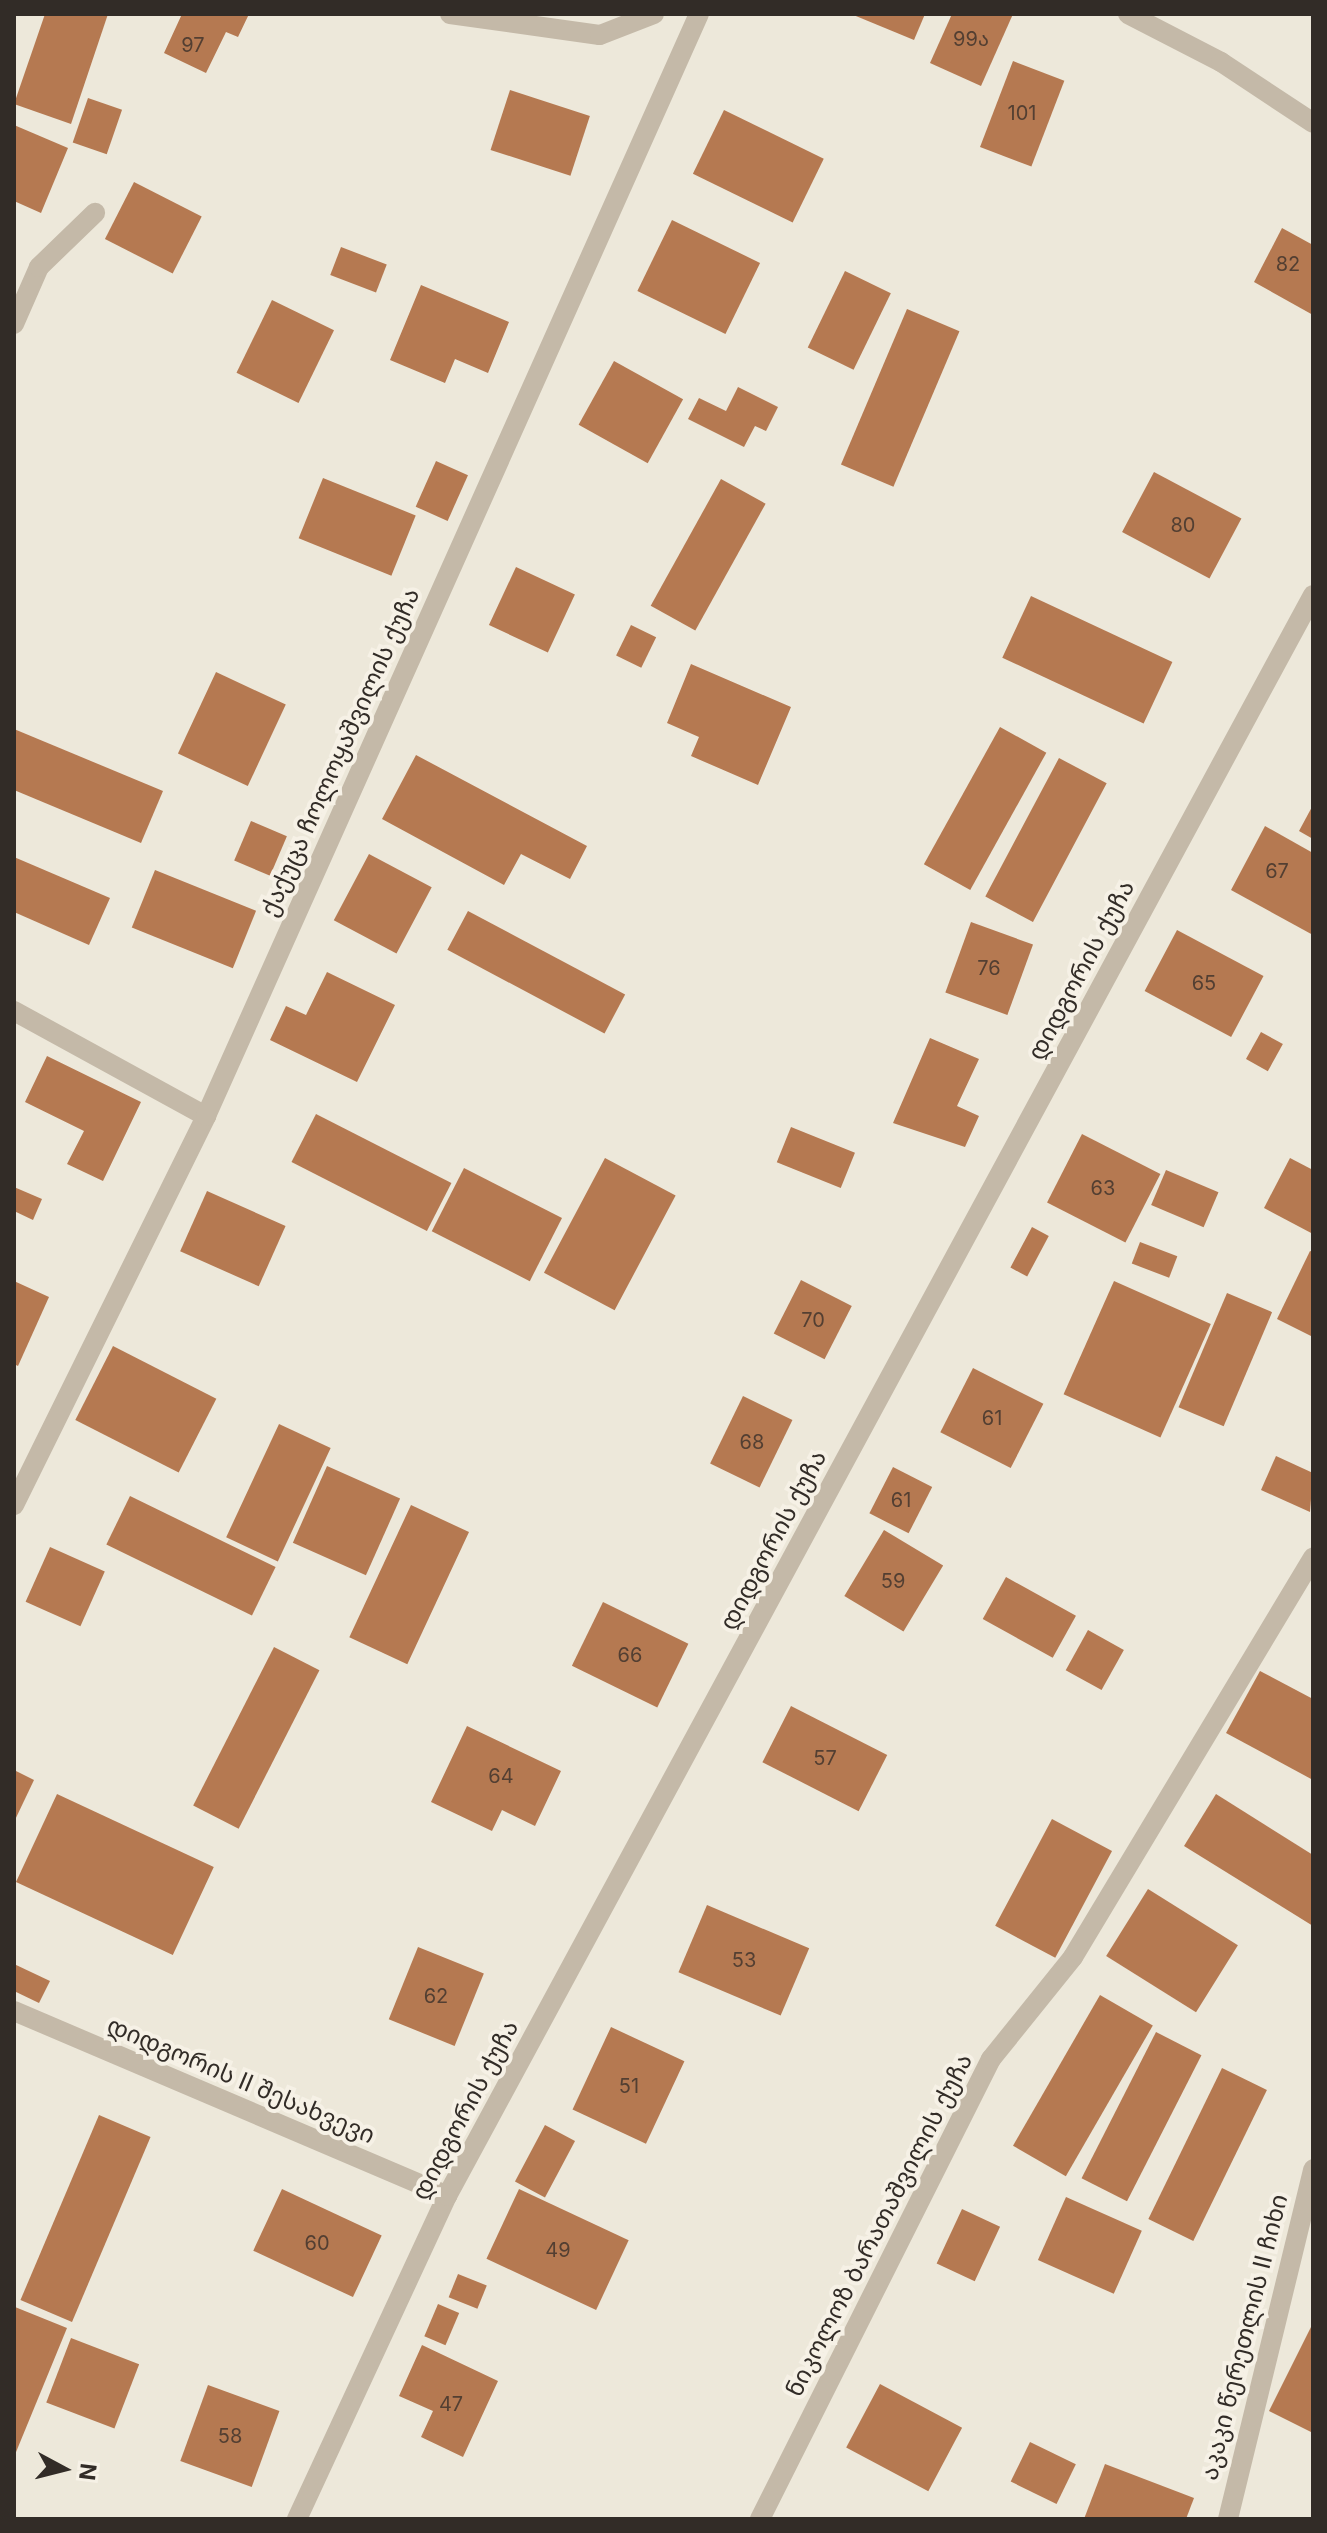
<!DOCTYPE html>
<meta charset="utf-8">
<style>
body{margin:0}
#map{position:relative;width:1327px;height:2533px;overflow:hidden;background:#ede8da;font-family:Inter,"Noto Sans Georgian",sans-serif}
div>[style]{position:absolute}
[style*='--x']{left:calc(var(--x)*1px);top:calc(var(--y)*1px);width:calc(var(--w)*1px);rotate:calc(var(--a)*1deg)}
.building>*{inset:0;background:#b57951;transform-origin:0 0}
.minor>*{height:20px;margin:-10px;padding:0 10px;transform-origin:10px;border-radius:10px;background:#c4b9a8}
.tertiary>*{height:20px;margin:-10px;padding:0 10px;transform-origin:10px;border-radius:10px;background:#c4b9a8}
span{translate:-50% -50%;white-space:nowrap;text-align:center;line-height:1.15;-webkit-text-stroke:8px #f6f1e6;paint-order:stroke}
.number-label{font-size:20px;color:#533f32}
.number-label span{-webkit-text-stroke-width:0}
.street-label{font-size:24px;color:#322c27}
.frame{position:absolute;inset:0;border:16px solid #322c27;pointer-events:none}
.north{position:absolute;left:24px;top:2429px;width:80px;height:80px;-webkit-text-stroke:6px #f6f1e6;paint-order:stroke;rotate:97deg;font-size:22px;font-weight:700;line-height:32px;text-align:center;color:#322c27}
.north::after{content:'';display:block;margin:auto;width:28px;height:36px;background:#322c27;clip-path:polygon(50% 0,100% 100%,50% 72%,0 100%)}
</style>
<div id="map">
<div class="building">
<i style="clip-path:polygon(45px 14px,108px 14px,71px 124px,14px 104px)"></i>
<i style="clip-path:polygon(182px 14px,249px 14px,238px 37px,226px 32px,206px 73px,164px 53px)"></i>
<i style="clip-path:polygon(851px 14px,925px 14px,914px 40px)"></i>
<i style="clip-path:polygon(952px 14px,1013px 14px,981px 86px,930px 63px)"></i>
<i style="left:1013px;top:61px;width:55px;height:92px;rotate:21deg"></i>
<i style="left:510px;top:90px;width:84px;height:63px;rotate:18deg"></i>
<i style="left:88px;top:98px;width:36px;height:47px;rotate:19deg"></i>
<i style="left:724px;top:110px;width:111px;height:71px;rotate:26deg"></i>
<i style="clip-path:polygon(14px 125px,68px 148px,41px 213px,14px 201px)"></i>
<i style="left:134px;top:182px;width:76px;height:64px;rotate:27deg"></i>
<i style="left:672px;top:220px;width:98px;height:79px;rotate:26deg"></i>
<i style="clip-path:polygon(1282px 228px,1313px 245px,1313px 315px,1254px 282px)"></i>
<i style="left:341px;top:247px;width:49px;height:30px;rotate:21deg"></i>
<i style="left:845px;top:271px;width:51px;height:85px;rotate:26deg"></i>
<i style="clip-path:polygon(421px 285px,509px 322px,488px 373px,455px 359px,445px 383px,390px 360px)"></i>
<i style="left:272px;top:300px;width:69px;height:81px;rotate:26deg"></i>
<i style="left:907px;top:309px;width:57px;height:169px;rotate:23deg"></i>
<i style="left:614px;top:361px;width:79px;height:73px;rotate:29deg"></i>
<i style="clip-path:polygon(738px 387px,778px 407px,766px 431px,755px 426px,744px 447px,688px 419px,699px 398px,726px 411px)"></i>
<i style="left:436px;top:461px;width:35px;height:50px;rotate:24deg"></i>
<i style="left:1154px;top:472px;width:99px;height:68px;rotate:28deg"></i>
<i style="left:323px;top:478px;width:100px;height:65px;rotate:22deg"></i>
<i style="left:721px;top:479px;width:51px;height:145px;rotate:29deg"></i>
<i style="left:516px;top:567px;width:65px;height:64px;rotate:25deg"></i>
<i style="left:1031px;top:596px;width:156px;height:68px;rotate:25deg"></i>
<i style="left:631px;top:625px;width:28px;height:34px;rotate:26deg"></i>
<i style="clip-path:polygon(691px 664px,791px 707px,758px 785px,691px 756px,699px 737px,667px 723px)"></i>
<i style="left:216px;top:672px;width:77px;height:90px;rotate:25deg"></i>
<i style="left:1000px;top:727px;width:53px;height:157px;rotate:29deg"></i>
<i style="clip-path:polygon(14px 729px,163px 791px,141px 843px,14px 790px)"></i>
<i style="clip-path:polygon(416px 755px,587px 846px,570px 879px,521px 854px,504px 885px,382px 819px)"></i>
<i style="left:1059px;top:758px;width:54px;height:157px;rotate:28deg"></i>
<i style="clip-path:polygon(1313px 805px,1313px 839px,1299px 831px)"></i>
<i style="left:251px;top:821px;width:39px;height:43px;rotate:23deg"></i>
<i style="clip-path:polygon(1265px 826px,1313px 853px,1313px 935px,1231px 890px)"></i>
<i style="left:369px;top:854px;width:71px;height:75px;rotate:28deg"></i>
<i style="clip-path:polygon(14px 857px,110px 898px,89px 945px,14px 912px)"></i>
<i style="left:155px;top:870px;width:109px;height:62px;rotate:22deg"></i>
<i style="left:468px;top:911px;width:178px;height:44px;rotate:28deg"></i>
<i style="left:971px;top:922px;width:66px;height:75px;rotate:20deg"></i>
<i style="left:1177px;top:930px;width:98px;height:69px;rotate:28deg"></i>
<i style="clip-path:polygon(327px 972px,395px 1005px,357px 1082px,270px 1040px,286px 1006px,306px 1015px)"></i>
<i style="left:1261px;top:1032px;width:25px;height:31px;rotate:29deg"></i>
<i style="clip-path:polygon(930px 1038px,979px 1059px,957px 1106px,979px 1116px,965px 1147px,893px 1123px)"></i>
<i style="clip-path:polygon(47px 1056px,141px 1102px,103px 1181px,67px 1164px,84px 1131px,25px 1102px)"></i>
<i style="left:316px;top:1114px;width:152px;height:54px;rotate:27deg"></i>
<i style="left:791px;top:1127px;width:69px;height:38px;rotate:22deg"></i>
<i style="left:1082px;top:1134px;width:88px;height:77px;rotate:27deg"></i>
<i style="left:605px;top:1158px;width:80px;height:130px;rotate:28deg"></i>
<i style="clip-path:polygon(1290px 1158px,1313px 1170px,1313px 1234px,1264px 1208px)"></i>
<i style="left:464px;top:1168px;width:110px;height:71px;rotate:27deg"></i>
<i style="left:1166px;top:1170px;width:57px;height:38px;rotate:23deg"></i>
<i style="clip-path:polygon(14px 1187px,42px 1199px,33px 1220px,14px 1211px)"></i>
<i style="left:207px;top:1191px;width:86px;height:66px;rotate:24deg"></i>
<i style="left:1032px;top:1227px;width:19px;height:46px;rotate:28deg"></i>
<i style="left:1140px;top:1242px;width:40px;height:23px;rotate:21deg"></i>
<i style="clip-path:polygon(1310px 1251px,1313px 1252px,1313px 1337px,1277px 1319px)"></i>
<i style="left:801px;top:1280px;width:57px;height:60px;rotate:27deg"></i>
<i style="clip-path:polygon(14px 1281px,49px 1297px,18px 1366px,14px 1364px)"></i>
<i style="left:1114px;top:1281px;width:106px;height:124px;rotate:24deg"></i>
<i style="left:1227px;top:1293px;width:49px;height:124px;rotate:23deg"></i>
<i style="left:113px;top:1346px;width:116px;height:83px;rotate:27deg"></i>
<i style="left:973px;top:1368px;width:79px;height:72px;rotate:27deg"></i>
<i style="left:743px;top:1396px;width:55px;height:75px;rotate:26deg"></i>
<i style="left:279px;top:1424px;width:57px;height:125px;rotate:25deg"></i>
<i style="clip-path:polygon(1276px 1456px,1313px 1473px,1310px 1512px,1261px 1490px)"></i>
<i style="left:327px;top:1466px;width:80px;height:84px;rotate:24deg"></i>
<i style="left:893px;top:1467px;width:44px;height:52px;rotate:27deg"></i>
<i style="left:130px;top:1496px;width:162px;height:54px;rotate:26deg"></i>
<i style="left:411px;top:1505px;width:64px;height:146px;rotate:25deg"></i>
<i style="left:884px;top:1530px;width:69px;height:77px;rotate:31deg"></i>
<i style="left:50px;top:1547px;width:60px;height:60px;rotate:24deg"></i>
<i style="left:1006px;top:1577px;width:80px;height:48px;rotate:29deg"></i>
<i style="left:603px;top:1602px;width:95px;height:71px;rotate:26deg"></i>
<i style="left:1088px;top:1630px;width:41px;height:46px;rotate:29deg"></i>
<i style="left:274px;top:1647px;width:51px;height:178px;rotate:27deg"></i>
<i style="clip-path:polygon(1260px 1671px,1313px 1699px,1313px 1780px,1226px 1733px)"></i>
<i style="left:791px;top:1706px;width:108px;height:63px;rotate:27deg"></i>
<i style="clip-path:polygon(467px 1726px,561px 1771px,535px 1826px,502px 1810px,492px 1831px,431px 1802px)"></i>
<i style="clip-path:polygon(14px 1770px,34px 1780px,14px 1822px)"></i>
<i style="left:57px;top:1794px;width:173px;height:97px;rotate:25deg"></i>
<i style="clip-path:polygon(1216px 1794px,1313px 1855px,1313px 1926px,1184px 1846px)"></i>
<i style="left:1052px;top:1819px;width:68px;height:121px;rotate:28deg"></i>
<i style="left:1148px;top:1889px;width:106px;height:79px;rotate:32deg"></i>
<i style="left:707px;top:1905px;width:111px;height:73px;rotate:23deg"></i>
<i style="left:418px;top:1947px;width:71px;height:78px;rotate:22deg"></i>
<i style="clip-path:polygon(14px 1964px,50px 1981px,39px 2003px,14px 1991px)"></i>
<i style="left:1100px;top:1995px;width:61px;height:174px;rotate:30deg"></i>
<i style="left:611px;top:2027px;width:81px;height:91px;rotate:25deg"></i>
<i style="left:1156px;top:2032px;width:51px;height:164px;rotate:27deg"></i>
<i style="left:1222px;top:2068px;width:50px;height:168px;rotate:26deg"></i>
<i style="left:99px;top:2115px;width:56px;height:201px;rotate:23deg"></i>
<i style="left:545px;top:2125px;width:34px;height:64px;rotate:28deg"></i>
<i style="left:282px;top:2189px;width:110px;height:68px;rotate:25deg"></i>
<i style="left:519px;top:2189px;width:121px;height:77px;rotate:25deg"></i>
<i style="left:1066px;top:2197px;width:83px;height:69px;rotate:24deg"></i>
<i style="left:962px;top:2209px;width:42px;height:60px;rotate:25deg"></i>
<i style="left:458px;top:2274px;width:31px;height:25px;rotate:22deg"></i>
<i style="left:438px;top:2304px;width:23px;height:35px;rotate:23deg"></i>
<i style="clip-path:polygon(15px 2307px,67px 2328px,14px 2457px,14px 2309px)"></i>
<i style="clip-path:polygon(1313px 2323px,1313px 2433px,1269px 2411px)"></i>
<i style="left:71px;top:2338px;width:73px;height:69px;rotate:21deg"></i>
<i style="clip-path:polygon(422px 2345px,498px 2381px,463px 2457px,421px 2437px,433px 2411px,399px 2396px)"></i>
<i style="left:880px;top:2384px;width:93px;height:72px;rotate:28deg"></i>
<i style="left:208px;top:2385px;width:76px;height:81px;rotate:20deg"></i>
<i style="left:1030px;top:2442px;width:51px;height:44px;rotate:26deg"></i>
<i style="clip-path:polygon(1105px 2464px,1194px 2498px,1186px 2519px,1084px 2519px)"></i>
</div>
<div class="minor">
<i style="--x:450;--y:14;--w:151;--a:8"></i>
<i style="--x:600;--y:35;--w:58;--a:-21.3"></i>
<i style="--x:1128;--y:14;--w:105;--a:27.3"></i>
<i style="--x:1221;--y:62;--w:110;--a:33.5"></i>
<i style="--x:14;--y:324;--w:62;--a:-66.3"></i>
<i style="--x:39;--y:267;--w:78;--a:-44"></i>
<i style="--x:14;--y:1011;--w:219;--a:28.7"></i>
<i style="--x:14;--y:1505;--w:434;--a:-63.7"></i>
<i style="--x:206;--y:1116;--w:1207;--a:-65.9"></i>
<i style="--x:14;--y:2011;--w:471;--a:23.1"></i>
<i style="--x:760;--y:2519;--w:515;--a:-63.34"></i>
<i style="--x:991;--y:2059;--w:131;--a:-51.2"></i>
<i style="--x:1073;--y:1957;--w:466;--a:-59"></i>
<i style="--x:1228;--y:2519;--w:360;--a:-76.3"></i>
</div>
<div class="tertiary">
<i style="--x:297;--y:2519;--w:356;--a:-65.1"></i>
<i style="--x:447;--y:2196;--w:1820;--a:-61.59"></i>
</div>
<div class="number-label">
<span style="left:971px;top:39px">99ა</span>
<span style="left:193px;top:45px">97</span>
<span style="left:1022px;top:113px">101</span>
<span style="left:1288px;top:264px">82</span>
<span style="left:1183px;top:525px">80</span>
<span style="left:1277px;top:871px">67</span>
<span style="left:989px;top:968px">76</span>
<span style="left:1204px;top:983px">65</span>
<span style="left:1103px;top:1188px">63</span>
<span style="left:813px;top:1320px">70</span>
<span style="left:992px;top:1418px">61</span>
<span style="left:752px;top:1442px">68</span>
<span style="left:901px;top:1500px">61</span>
<span style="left:893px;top:1581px">59</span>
<span style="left:630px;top:1655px">66</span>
<span style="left:825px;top:1758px">57</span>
<span style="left:501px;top:1776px">64</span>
<span style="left:744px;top:1960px">53</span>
<span style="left:436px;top:1996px">62</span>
<span style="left:629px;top:2086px">51</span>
<span style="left:317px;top:2243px">60</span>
<span style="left:558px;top:2250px">49</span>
<span style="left:451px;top:2404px">47</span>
<span style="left:230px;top:2436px">58</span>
</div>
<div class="street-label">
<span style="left:340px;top:752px;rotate:-66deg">ქაქუცა ჩოლოყაშვილის ქუჩა</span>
<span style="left:1081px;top:970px;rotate:-62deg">დიდგორის ქუჩა</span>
<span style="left:773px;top:1540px;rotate:-62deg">დიდგორის ქუჩა</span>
<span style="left:241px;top:2080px;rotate:23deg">დიდგორის II შესახვევი</span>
<span style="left:465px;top:2110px;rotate:-62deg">დიდგორის ქუჩა</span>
<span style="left:879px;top:2225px;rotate:-63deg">ნიკოლოზ ბარათაშვილის ქუჩა</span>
<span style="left:1244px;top:2337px;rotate:-76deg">აკაკი წერეთლის II ჩიხი</span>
</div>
<div class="frame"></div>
<div class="north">N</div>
</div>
